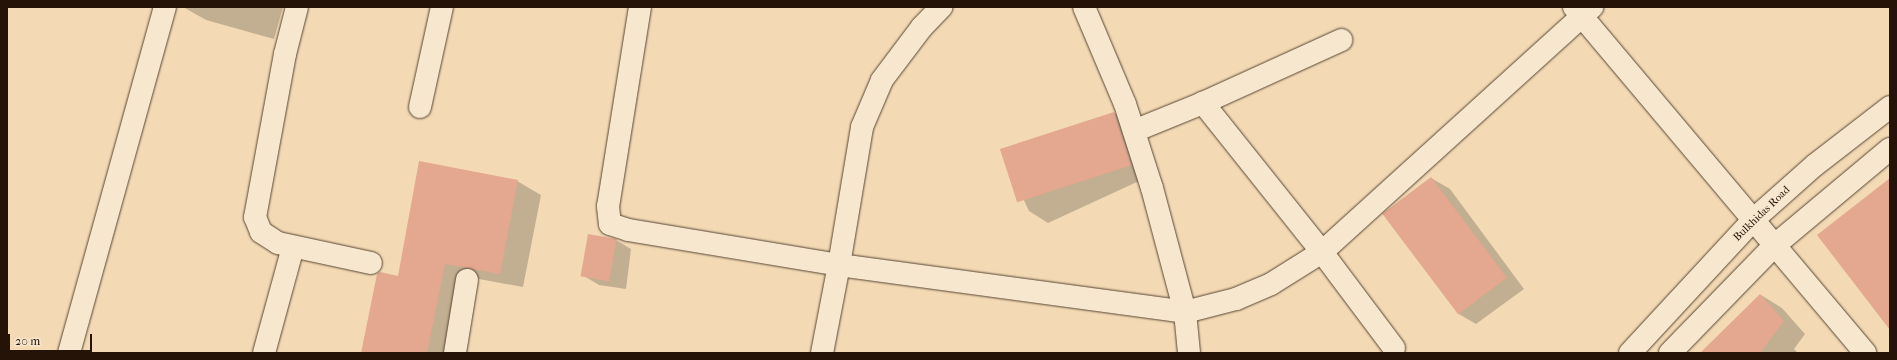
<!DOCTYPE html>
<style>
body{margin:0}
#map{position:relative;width:1897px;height:360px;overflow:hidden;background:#f3dab5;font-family:"IM FELL French Canon",serif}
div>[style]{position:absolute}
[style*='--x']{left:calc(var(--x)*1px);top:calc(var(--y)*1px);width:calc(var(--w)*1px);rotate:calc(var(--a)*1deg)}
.shadow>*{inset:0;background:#0003}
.building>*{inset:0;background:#e4a78f;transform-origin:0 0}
.roads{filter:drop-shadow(0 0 1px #584533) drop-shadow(0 0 1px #584533)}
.street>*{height:22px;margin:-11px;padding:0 11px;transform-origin:11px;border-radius:11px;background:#f7e7cf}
.secondary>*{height:22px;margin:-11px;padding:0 11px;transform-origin:11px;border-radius:11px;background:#f7e7cf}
span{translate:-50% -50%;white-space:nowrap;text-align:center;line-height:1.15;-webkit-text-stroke:3px #f7e7cf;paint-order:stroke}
.street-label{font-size:11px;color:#251308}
.frame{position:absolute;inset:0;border:8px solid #251308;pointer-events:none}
.scale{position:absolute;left:8px;top:334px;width:84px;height:18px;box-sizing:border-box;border:2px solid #251308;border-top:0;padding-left:5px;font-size:12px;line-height:14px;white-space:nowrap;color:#251308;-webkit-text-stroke:3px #f7e7cf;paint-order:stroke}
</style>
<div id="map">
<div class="shadow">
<i style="clip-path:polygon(183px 7px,283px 7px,274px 39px,206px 20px)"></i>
<i style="clip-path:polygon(1114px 113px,1134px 124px,1150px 176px,1048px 223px,1029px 211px,1006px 163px)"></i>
<i style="clip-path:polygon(1431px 178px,1450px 189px,1524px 289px,1476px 324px,1457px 313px)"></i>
<i style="clip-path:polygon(517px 181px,541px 195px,523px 287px,468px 277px,453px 353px,362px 353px,399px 277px)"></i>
<i style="clip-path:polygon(616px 240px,631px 249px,626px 289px,599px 285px,584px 276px)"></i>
<i style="clip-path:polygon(1761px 295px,1782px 308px,1805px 334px,1794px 349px,1798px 353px,1702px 353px)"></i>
</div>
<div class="building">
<i style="left:1114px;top:112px;width:56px;height:120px;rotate:72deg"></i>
<i style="clip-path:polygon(419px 161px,518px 180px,500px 274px,445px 264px,427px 353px,361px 353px,377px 274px,380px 272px,398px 276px)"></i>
<i style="left:1431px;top:177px;width:126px;height:61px;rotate:53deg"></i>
<i style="clip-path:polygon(1890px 178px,1890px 330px,1817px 235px)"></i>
<i style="left:588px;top:234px;width:29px;height:43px;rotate:10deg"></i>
<i style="clip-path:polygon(1760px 294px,1784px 321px,1760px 353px,1700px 353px)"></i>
</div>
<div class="roads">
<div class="street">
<i style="--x:297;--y:7;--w:49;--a:104.3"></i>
<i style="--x:285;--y:54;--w:166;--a:100.4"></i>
<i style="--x:255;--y:217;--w:16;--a:68"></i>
<i style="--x:261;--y:232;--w:20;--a:33"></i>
<i style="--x:278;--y:243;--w:95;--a:12.1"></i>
<i style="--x:640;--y:7;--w:202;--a:99.1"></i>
<i style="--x:608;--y:206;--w:18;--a:84"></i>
<i style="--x:610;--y:224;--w:19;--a:18"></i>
<i style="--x:628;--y:230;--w:214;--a:9.4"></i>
<i style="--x:839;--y:265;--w:140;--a:-80.5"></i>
<i style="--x:862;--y:127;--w:51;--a:-66.9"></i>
<i style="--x:882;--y:80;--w:66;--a:-53"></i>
<i style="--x:922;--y:27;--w:28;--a:-46"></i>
<i style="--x:1084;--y:7;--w:105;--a:67.1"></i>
<i style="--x:1125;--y:104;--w:88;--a:72.2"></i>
<i style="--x:1152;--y:188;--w:128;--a:75.1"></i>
<i style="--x:1185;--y:312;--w:41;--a:84.4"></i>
<i style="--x:1574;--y:7;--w:452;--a:49.9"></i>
<i style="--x:420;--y:107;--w:102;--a:-77.6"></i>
<i style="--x:1134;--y:131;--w:74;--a:-22.1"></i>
<i style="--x:1203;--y:103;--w:152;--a:-24.5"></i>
<i style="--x:1394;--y:348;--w:120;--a:-126.9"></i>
<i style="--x:1322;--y:252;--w:365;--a:-42.2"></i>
<i style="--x:69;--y:353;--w:359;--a:-74.5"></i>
<i style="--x:264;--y:353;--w:110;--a:-74.7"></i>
<i style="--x:455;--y:353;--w:74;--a:-80.7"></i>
<i style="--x:822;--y:353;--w:90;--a:-79.1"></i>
<i style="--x:839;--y:265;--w:349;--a:7.7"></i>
<i style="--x:1185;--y:312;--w:53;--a:-14.3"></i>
<i style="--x:1236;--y:299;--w:38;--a:-23"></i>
<i style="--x:1271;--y:284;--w:60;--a:-32.1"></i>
<i style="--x:1322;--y:252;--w:191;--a:-128.6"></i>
</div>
<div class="secondary">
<i style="--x:1630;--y:353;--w:181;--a:-47.2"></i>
<i style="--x:1753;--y:220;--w:83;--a:-41.6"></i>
<i style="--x:1815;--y:165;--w:95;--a:-37.7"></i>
<i style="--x:1670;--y:353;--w:151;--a:-45.8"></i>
<i style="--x:1775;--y:245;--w:150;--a:-39.9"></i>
</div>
</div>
<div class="street-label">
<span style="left:1762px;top:214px;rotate:-44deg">Bulkhidas Road</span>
</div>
<div class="frame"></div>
<div class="scale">20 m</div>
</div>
